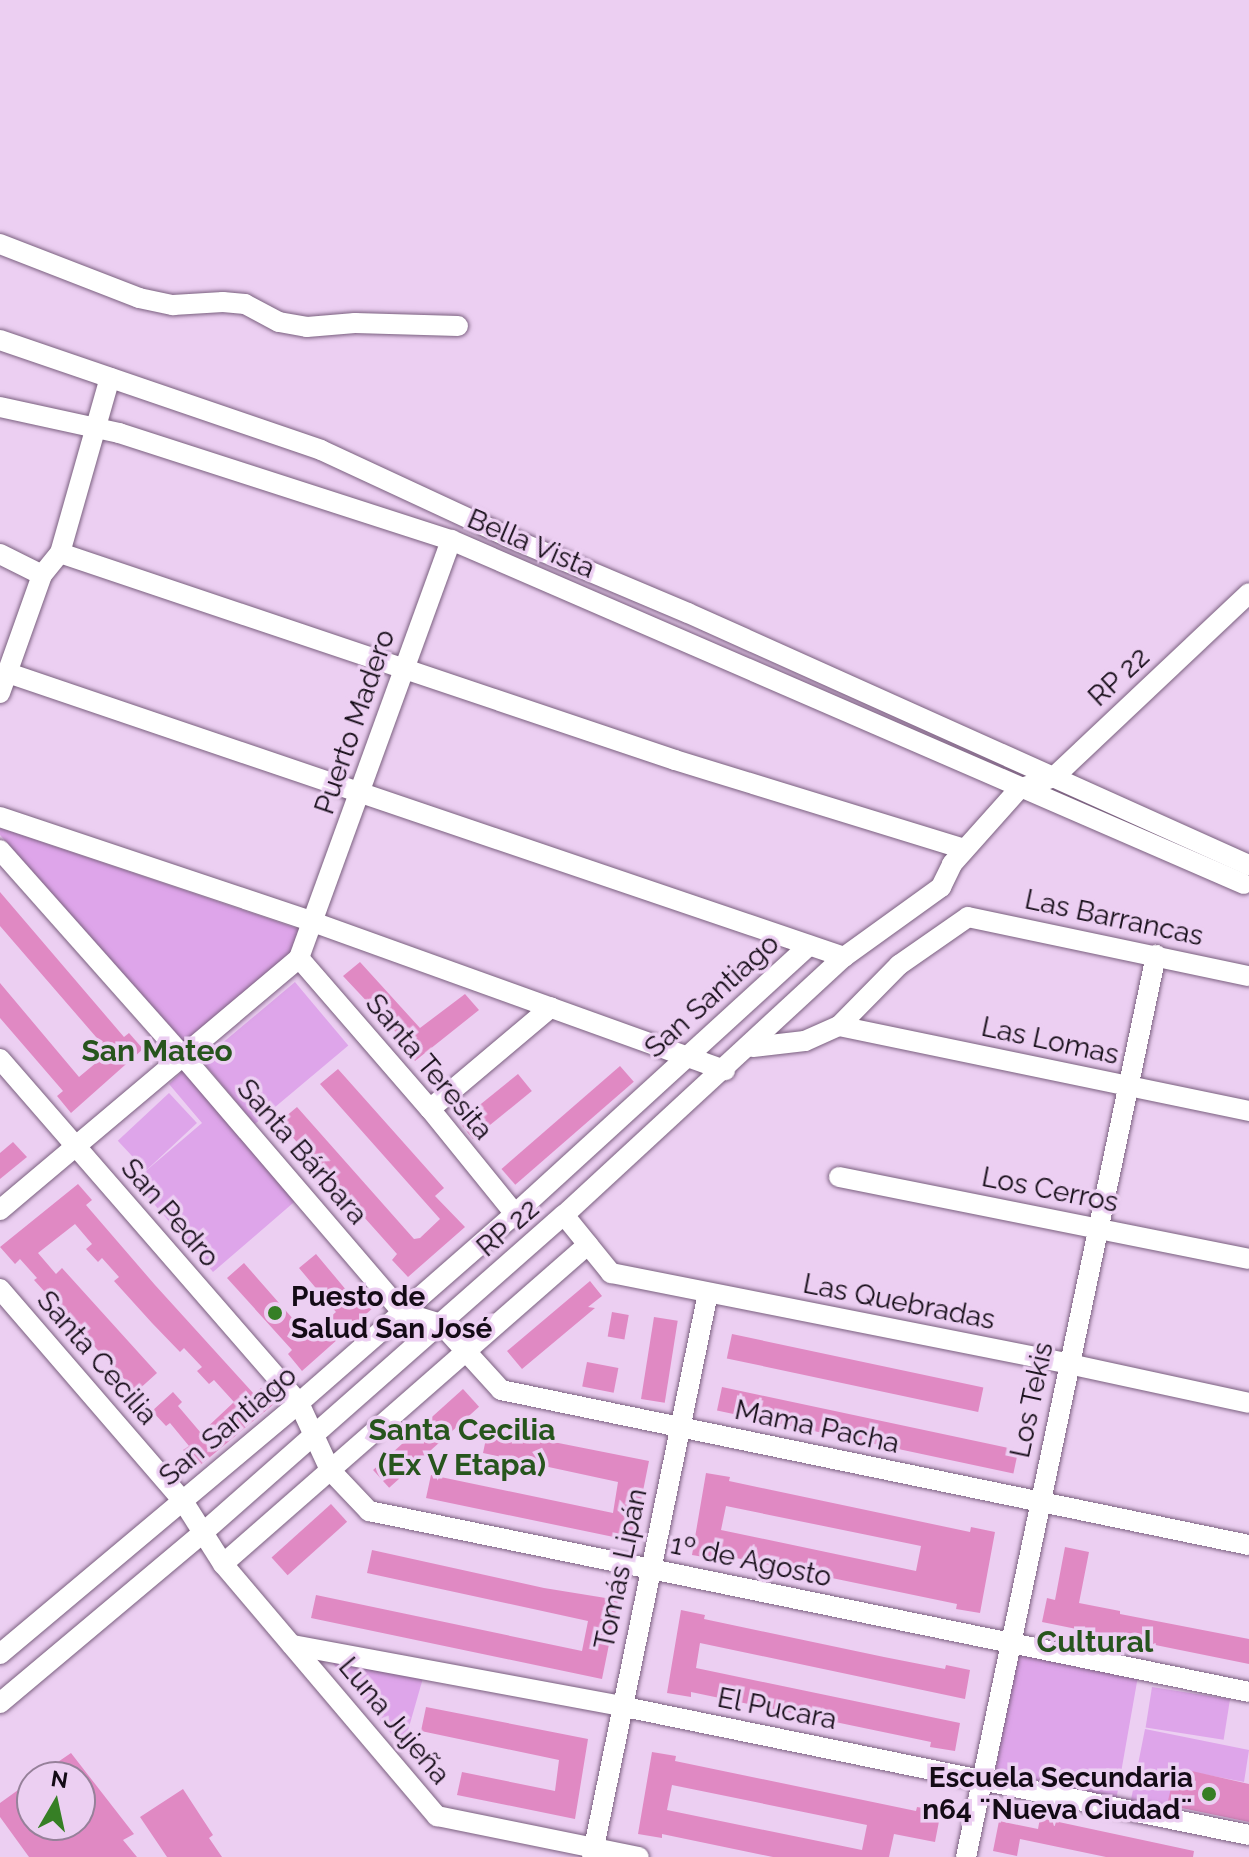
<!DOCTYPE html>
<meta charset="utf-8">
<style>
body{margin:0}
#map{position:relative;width:1249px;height:1857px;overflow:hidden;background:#eccff2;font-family:Raleway,sans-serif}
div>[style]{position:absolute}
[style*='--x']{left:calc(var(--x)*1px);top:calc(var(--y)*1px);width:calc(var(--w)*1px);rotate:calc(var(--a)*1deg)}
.green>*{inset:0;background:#dea5ea;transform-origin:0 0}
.building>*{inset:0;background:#e089c3;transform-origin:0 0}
.roads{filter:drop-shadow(0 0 2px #7a607f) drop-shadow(0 0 2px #7a607f)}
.minor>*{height:20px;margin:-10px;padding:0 10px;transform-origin:10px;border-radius:10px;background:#fff}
.dots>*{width:22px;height:22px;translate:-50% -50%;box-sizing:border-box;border:4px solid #eccff2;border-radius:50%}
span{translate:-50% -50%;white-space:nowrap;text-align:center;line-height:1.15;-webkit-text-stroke:7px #eccff2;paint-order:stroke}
.street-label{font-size:28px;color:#140b16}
.poi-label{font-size:28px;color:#140b16;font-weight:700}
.left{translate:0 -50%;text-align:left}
.right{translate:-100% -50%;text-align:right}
.neighbourhood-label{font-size:30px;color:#27551d;font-weight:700}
.north{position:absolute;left:16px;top:1761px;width:80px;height:80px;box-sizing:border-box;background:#eccff2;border:2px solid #96819a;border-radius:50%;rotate:9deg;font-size:22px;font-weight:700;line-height:32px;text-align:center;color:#140b16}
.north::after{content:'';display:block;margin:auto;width:28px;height:36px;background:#367f25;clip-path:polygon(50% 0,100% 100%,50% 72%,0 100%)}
</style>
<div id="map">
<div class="green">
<i style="clip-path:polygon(0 828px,299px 929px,288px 958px,185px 1044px,0 835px)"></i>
<i style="left:295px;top:982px;width:83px;height:122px;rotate:50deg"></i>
<i style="clip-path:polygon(188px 1066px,300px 1197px,213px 1272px,134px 1181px,202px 1123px,169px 1084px)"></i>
<i style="left:169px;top:1093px;width:41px;height:70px;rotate:47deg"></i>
<i style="left:1016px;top:1654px;width:124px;height:131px;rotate:10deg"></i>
<i style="clip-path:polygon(326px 1655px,423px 1678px,403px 1748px)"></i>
<i style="left:1152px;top:1687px;width:79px;height:41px;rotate:9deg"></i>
<i style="clip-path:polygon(1145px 1729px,1249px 1750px,1244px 1782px,1187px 1771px,1185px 1776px,1179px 1776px,1171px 1813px,1130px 1805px)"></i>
</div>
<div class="building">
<i style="clip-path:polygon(0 892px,124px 1037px,129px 1033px,143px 1049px,71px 1113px,57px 1096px,63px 1091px,0 1018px,0 983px,79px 1077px,109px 1052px,0 926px)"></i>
<i style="clip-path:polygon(360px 962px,420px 1028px,465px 994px,479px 1010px,415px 1061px,401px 1044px,404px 1041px,343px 976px)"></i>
<i style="left:620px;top:1066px;width:21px;height:157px;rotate:49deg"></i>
<i style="clip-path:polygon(338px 1069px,444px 1188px,435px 1196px,465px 1227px,408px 1277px,392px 1260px,397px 1254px,279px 1122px,297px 1107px,414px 1239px,420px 1238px,440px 1219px,320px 1084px)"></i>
<i style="left:518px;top:1074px;width:22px;height:76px;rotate:51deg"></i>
<i style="clip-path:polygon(13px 1142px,27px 1157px,0 1179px,0 1153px)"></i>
<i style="clip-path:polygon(78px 1184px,92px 1200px,86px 1205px,155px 1285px,254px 1394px,261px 1388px,275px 1403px,198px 1467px,183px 1450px,189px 1446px,170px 1423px,166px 1426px,152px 1411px,173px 1392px,182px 1402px,178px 1406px,201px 1433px,234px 1402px,214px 1380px,209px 1384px,197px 1371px,202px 1367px,184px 1348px,180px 1352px,152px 1323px,114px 1281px,119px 1277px,102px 1258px,98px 1262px,86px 1249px,92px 1244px,75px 1224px,38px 1253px,56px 1274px,62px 1268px,157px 1373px,136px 1392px,34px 1280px,37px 1278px,20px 1259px,15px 1264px,0 1247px)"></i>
<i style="clip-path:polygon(316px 1254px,352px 1297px,360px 1290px,374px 1307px,302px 1371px,288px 1354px,292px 1350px,227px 1278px,244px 1263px,308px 1336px,336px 1312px,299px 1268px)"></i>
<i style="clip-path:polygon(590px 1281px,602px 1296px,588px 1307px,595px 1308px,522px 1369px,507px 1351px)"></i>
<i style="left:612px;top:1312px;width:17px;height:25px;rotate:10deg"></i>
<i style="left:654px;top:1317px;width:24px;height:83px;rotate:9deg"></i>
<i style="left:732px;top:1334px;width:257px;height:25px;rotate:12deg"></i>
<i style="left:587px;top:1362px;width:32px;height:25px;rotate:11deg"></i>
<i style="left:722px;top:1387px;width:303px;height:24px;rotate:12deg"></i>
<i style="left:463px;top:1389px;width:24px;height:121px;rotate:48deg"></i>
<i style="clip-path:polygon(488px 1429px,649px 1461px,633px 1541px,426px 1498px,431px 1475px,613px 1513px,618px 1482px,483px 1453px)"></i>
<i style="clip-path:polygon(evenodd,706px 1473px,730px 1477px,729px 1481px,970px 1532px,971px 1527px,995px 1532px,980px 1613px,956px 1609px,957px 1604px,717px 1554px,716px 1559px,692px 1555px,706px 1473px,726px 1506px,921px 1546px,916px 1571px,721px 1530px,726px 1506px)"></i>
<i style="left:331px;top:1504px;width:24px;height:80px;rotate:48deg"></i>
<i style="clip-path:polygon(1065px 1547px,1089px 1552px,1079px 1603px,1120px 1611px,1120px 1614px,1249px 1639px,1249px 1664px,1042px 1622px,1047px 1598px,1055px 1600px)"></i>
<i style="clip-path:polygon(372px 1550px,544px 1588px,618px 1600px,602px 1679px,311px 1618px,316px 1595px,582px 1651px,588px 1621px,367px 1573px)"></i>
<i style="clip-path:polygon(681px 1610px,705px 1615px,704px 1619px,884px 1657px,945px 1669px,946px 1665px,970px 1670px,965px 1699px,700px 1643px,696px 1668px,960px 1723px,955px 1751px,930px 1747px,931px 1742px,691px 1692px,691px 1697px,667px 1693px)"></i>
<i style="clip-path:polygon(426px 1707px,588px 1739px,575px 1819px,457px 1795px,462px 1772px,555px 1791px,559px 1760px,421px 1731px)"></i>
<i style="clip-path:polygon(evenodd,652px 1752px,676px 1756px,675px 1761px,916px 1811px,917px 1807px,941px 1811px,935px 1842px,894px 1834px,889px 1857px,773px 1857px,662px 1834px,662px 1838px,638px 1834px,652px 1752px,672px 1785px,867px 1825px,862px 1850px,667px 1810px,672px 1785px)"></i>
<i style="clip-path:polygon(71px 1753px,134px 1834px,123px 1840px,137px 1857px,29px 1857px,0 1817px,0 1803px,32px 1780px,32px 1825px,80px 1825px,80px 1777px,36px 1777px)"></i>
<i style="clip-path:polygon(1183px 1769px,1249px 1784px,1249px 1822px,1167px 1805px,1174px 1775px,1181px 1776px)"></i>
<i style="clip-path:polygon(183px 1789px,213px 1835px,209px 1838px,222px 1857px,167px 1857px,140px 1817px)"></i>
<i style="clip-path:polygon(1040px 1818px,1194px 1851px,1193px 1857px,1106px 1857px,1020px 1839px,1017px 1856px,993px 1851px,999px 1821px,1038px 1829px)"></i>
</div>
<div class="roads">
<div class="minor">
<i style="--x:0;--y:244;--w:149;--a:21.2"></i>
<i style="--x:139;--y:298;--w:35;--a:12"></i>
<i style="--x:173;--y:305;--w:50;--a:-3.4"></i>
<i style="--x:223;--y:302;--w:22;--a:5"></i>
<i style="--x:245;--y:304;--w:38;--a:28"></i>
<i style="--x:279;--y:322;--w:28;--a:10"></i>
<i style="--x:307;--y:327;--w:48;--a:-4.8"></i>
<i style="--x:355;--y:323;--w:103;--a:1.7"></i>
<i style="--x:0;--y:340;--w:339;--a:18.9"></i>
<i style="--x:321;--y:450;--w:206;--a:24.9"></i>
<i style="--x:508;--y:537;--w:195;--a:22.9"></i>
<i style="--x:688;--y:613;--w:615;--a:24.19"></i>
<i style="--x:0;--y:407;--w:122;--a:12.3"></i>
<i style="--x:119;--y:433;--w:349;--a:17.9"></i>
<i style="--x:451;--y:540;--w:864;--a:23.45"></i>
<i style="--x:60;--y:553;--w:649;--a:18.6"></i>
<i style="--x:675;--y:760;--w:303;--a:17.1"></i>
<i style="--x:0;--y:554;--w:47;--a:26.6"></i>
<i style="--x:8;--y:673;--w:883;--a:18.76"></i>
<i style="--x:0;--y:693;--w:125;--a:-70.4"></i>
<i style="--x:42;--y:575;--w:28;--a:-51"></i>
<i style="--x:60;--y:553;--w:182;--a:-74.1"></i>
<i style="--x:0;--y:817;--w:330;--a:18.5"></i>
<i style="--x:313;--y:922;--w:438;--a:19.8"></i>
<i style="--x:0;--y:850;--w:274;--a:48.4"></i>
<i style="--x:182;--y:1055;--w:338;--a:49.4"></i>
<i style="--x:402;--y:1312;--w:41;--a:17.1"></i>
<i style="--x:441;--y:1324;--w:89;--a:47.7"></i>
<i style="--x:501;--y:1390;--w:764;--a:11.71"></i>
<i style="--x:299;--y:958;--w:200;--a:49.1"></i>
<i style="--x:430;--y:1109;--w:135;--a:51"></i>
<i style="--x:839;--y:1026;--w:419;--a:11.7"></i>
<i style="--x:753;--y:1047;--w:52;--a:-6.6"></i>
<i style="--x:805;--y:1041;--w:37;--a:-24"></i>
<i style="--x:839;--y:1026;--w:86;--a:-45.5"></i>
<i style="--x:899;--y:965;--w:84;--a:-34.8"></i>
<i style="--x:968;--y:917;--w:287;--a:11.9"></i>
<i style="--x:0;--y:1059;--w:456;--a:49"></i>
<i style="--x:299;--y:1403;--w:74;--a:65.2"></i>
<i style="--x:330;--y:1470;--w:57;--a:46.4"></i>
<i style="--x:369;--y:1511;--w:898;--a:11.62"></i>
<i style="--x:430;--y:1109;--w:158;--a:-40.1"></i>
<i style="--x:839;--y:1177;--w:418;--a:11.3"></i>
<i style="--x:0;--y:1210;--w:391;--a:-40.1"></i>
<i style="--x:299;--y:958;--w:445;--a:-70"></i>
<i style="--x:564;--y:1215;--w:75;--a:51"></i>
<i style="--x:611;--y:1273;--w:467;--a:11.2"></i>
<i style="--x:1069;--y:1364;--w:184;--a:12.2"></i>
<i style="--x:0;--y:1289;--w:280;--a:49.2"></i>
<i style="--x:183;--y:1501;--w:75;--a:57.6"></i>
<i style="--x:223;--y:1564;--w:331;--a:49.7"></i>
<i style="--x:437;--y:1816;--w:206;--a:11.5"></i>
<i style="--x:223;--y:1564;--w:485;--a:-41.2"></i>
<i style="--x:292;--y:1645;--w:334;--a:10.5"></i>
<i style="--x:620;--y:1706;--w:642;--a:11.59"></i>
<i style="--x:0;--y:1654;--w:390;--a:-40"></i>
<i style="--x:299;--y:1403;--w:287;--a:-41.2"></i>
<i style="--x:515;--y:1214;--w:398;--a:-42.4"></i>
<i style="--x:0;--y:1703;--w:268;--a:-40"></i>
<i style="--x:205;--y:1531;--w:478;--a:-41.4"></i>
<i style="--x:564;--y:1215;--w:381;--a:-42.7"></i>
<i style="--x:844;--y:957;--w:120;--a:-35.8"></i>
<i style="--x:941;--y:887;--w:25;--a:-64"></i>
<i style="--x:952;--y:864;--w:101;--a:-48.2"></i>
<i style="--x:1019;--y:789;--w:37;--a:-19"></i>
<i style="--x:1054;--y:777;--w:268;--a:-43.3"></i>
<i style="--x:592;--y:1857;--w:576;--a:-78.38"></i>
<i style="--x:966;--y:1857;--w:922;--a:-78.1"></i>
</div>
</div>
<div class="dots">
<i style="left:275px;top:1313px;background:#367f25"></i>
<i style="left:1209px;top:1794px;background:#367f25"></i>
</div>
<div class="street-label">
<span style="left:531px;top:544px;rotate:23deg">Bella Vista</span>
<span style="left:1119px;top:677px;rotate:-43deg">RP 22</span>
<span style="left:355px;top:722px;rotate:-71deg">Puerto Madero</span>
<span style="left:1114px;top:918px;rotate:12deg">Las Barrancas</span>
<span style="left:712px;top:996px;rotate:-42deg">San Santiago</span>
<span style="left:1050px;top:1041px;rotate:12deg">Las Lomas</span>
<span style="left:429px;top:1067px;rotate:50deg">Santa Teresita</span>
<span style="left:302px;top:1152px;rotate:49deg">Santa Bárbara</span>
<span style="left:1050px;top:1190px;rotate:11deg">Los Cerros</span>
<span style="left:170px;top:1213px;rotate:49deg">San Pedro</span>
<span style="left:508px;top:1228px;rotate:-41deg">RP 22</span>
<span style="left:899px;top:1302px;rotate:11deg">Las Quebradas</span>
<span style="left:97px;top:1358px;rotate:49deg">Santa Cecilia</span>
<span style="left:1032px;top:1400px;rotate:-78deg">Los Tekis</span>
<span style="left:228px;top:1426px;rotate:-40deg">San Santiago</span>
<span style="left:817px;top:1427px;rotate:12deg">Mama Pacha</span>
<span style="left:751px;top:1561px;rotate:12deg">1º de Agosto</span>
<span style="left:621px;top:1569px;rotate:-78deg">Tomás Lipán</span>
<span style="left:777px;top:1709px;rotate:11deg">El Pucara</span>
<span style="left:394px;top:1721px;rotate:50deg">Luna Jujeña</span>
</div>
<div class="poi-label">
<span class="left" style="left:291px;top:1313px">Puesto de<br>Salud San José</span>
<span class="right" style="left:1193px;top:1794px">Escuela Secundaria<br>n64 ¨Nueva Ciudad¨</span>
</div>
<div class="neighbourhood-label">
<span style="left:157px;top:1051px">San Mateo</span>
<span style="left:462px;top:1447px">Santa Cecilia<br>(Ex V Etapa)</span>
<span style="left:1095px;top:1642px">Cultural</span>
</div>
<div class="north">N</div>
</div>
